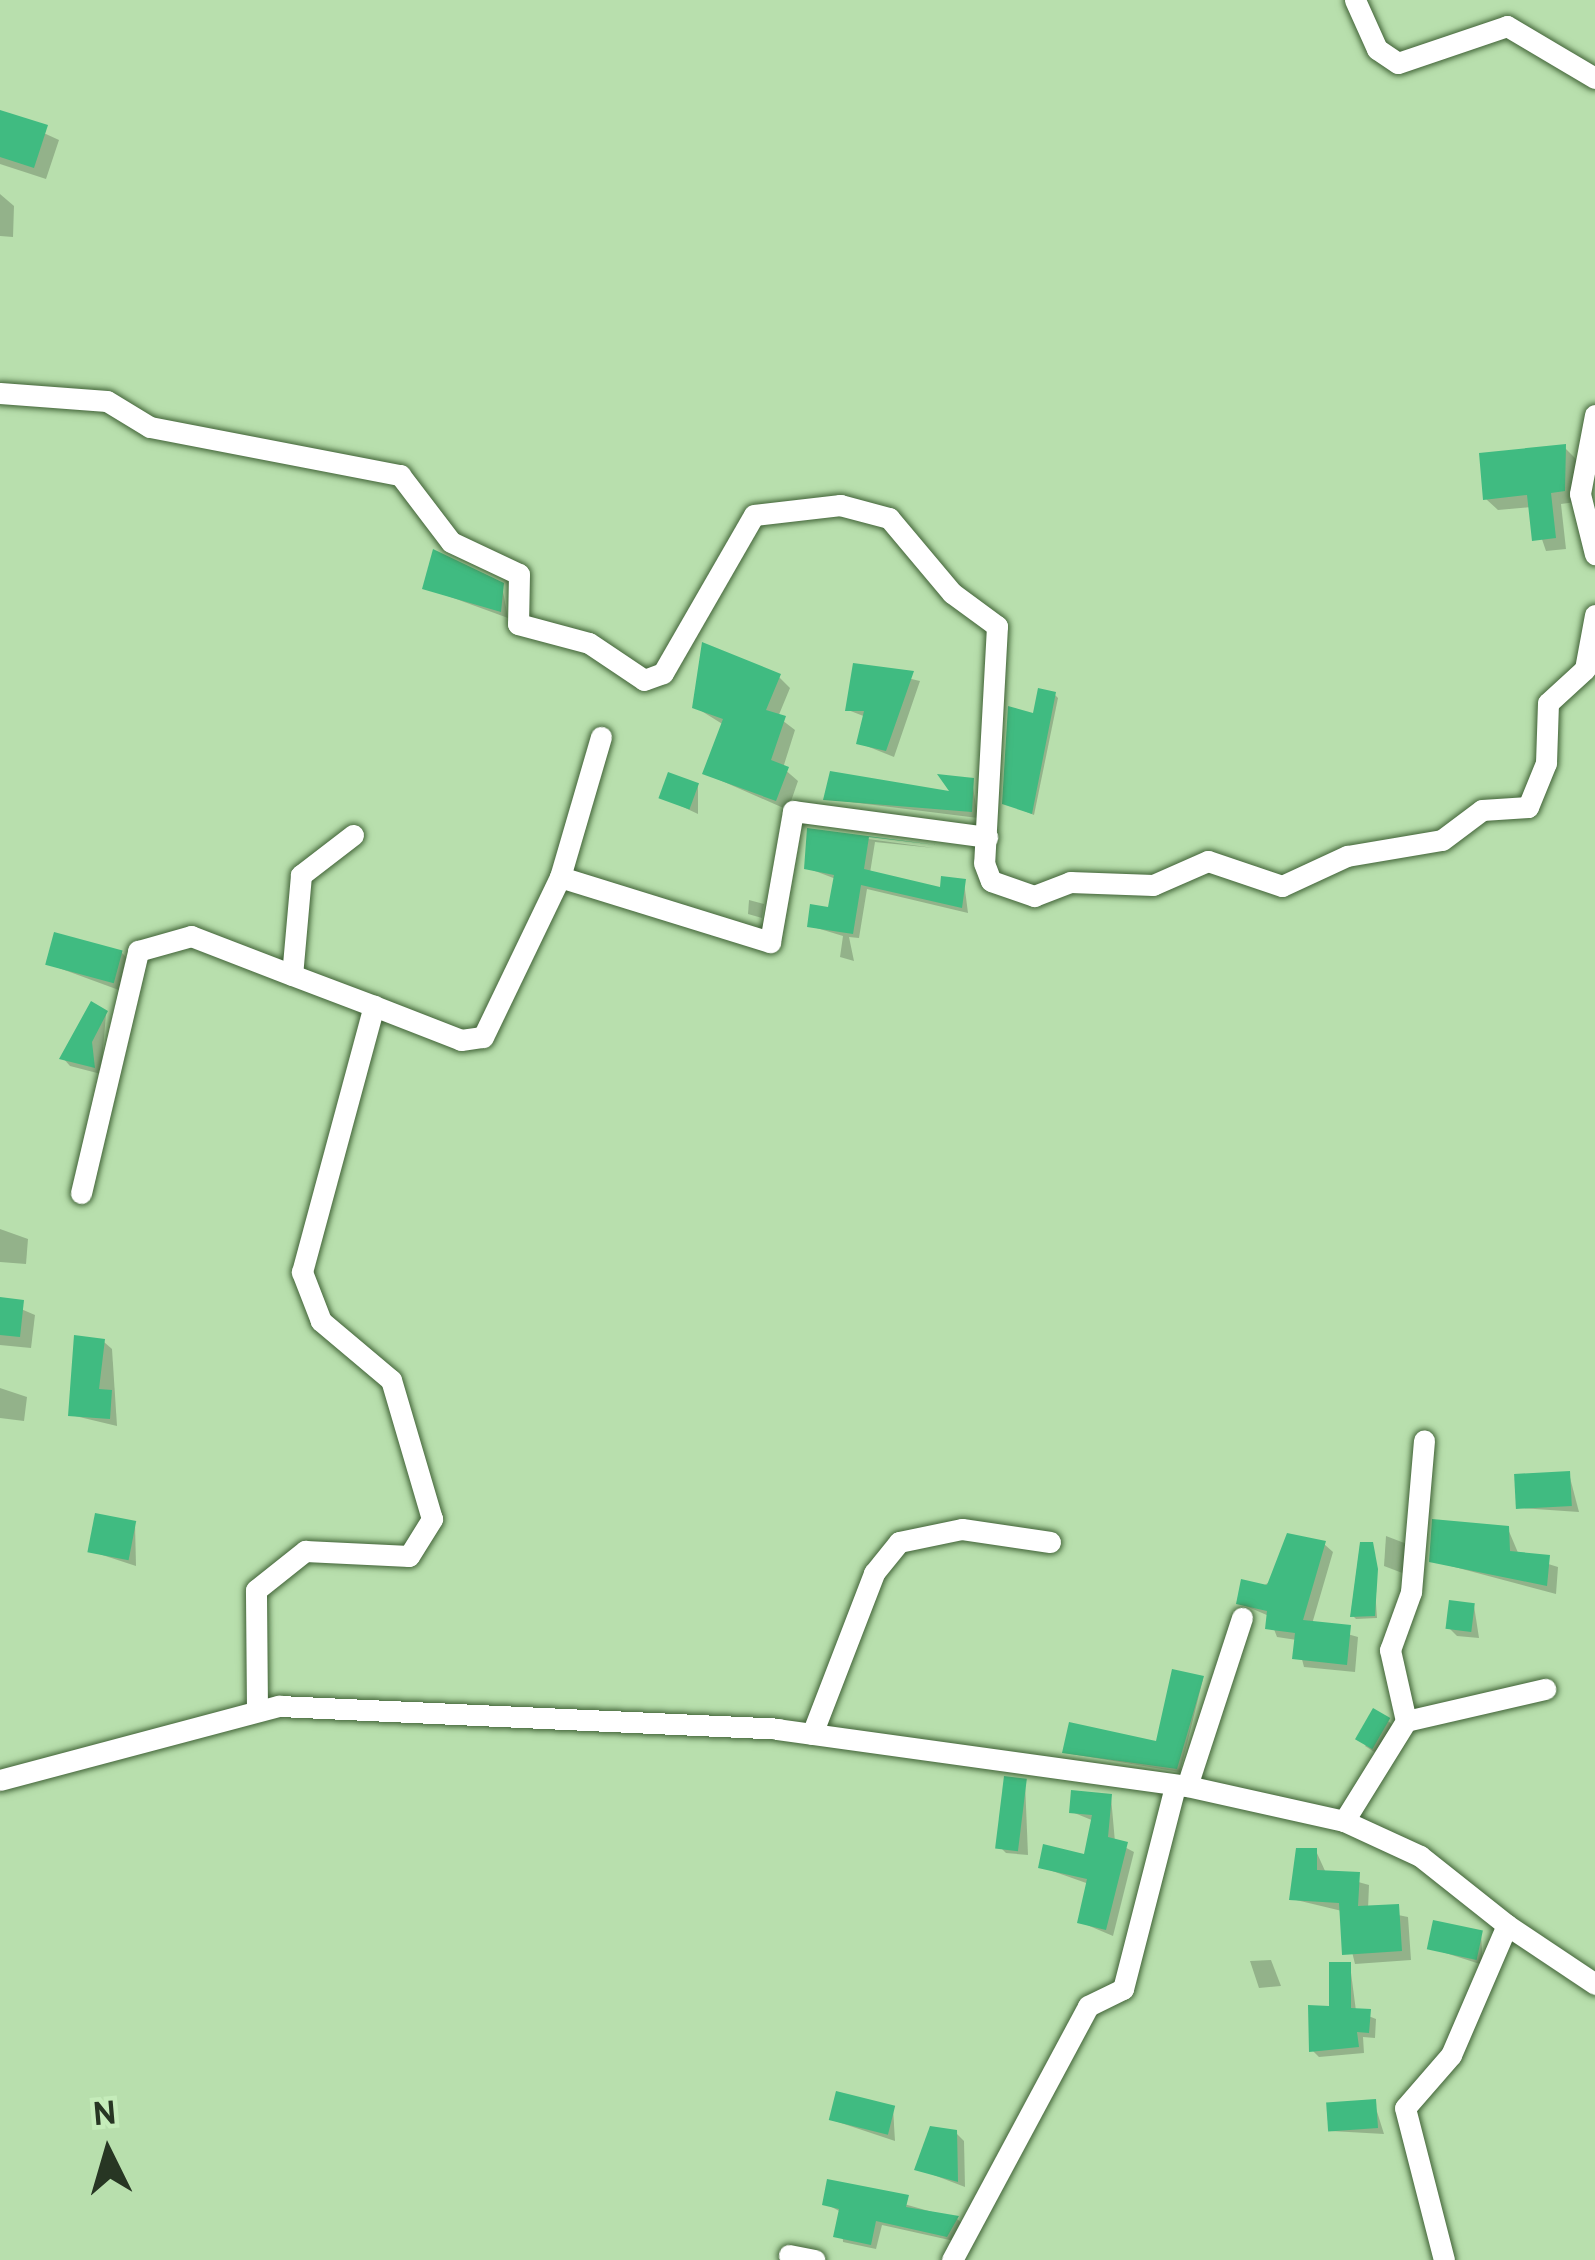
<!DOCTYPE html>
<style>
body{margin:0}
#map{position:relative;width:1595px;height:2260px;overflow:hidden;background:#b8dfad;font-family:Overpass,sans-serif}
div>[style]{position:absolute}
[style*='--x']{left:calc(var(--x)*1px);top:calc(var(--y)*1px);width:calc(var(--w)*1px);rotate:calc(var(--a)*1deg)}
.shadow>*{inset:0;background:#0003}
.building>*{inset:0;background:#40bb81;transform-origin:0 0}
.roads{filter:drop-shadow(0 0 3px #406236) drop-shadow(0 0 3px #406236)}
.minor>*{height:21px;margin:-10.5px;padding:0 10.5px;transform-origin:10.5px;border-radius:10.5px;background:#fff}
span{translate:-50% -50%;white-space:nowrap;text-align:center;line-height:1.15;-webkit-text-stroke:12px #c5ecba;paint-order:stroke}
.north{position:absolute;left:48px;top:2092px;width:120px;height:120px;-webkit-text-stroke:9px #c5ecba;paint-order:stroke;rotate:355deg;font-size:33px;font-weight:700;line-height:48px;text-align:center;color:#273623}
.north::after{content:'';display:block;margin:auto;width:42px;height:54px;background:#273623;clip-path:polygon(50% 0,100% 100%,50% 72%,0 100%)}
</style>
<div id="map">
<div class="shadow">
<i style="clip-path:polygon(0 113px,59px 140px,46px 179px,0 164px)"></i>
<i style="clip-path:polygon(0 194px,14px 206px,13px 237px,0 236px)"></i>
<i style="clip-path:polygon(1564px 447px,1576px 459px,1576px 502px,1561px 504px,1566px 549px,1546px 551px,1531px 507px,1498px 510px,1486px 499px)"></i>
<i style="clip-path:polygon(502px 586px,508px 618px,426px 588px)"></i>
<i style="clip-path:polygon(856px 666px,920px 681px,894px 757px,859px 743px,866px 717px,848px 710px)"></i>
<i style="clip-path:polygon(779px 677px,790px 688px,778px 717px,795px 730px,783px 768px,798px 781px,788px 810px,706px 774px,724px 725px,695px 707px)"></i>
<i style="clip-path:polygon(1055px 695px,1058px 698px,1034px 815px,1005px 803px)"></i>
<i style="clip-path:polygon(972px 781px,978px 818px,826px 799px,956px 795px)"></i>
<i style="clip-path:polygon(698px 785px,698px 814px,662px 797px)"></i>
<i style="clip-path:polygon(810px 831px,934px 848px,875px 842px,870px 873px,942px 890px,964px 882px,968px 913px,867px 889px,859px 938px,849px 937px,854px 961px,840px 957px,843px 936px,810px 926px,831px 910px,836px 879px,807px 868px)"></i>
<i style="clip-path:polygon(749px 900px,764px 904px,762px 918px,748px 914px)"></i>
<i style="clip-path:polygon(121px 952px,134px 965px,127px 993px,48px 964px)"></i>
<i style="clip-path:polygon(106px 1014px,101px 1074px,70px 1066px,63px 1058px)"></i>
<i style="clip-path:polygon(0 1229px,28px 1239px,26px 1264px,0 1262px)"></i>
<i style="clip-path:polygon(0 1300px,35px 1315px,31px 1348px,0 1345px)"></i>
<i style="clip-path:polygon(104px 1342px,112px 1349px,117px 1426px,71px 1415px)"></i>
<i style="clip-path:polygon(0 1388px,27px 1397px,24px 1421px,0 1418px)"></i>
<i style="clip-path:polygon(1569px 1474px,1579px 1512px,1520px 1508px)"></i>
<i style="clip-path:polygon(135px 1524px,136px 1566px,90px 1551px)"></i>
<i style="clip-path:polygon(1508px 1529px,1519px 1555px,1558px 1567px,1556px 1594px,1432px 1561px)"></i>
<i style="clip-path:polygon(1386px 1536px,1407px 1544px,1405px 1574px,1384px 1566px)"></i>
<i style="clip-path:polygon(1324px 1544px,1333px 1552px,1312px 1624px,1358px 1637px,1355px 1672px,1304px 1667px,1297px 1640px,1277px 1637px,1269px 1616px,1239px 1603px)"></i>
<i style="clip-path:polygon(1372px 1545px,1377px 1618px,1356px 1619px,1353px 1616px)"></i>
<i style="clip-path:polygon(1474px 1606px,1479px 1638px,1457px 1636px,1449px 1628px)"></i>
<i style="clip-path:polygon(1203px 1679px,1180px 1772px,1065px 1753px,1158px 1744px)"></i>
<i style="clip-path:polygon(1388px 1721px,1396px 1728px,1379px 1755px,1365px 1746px)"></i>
<i style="clip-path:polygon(1025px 1782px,1028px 1855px,1006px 1853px,1001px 1848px)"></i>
<i style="clip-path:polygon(1111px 1797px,1115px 1842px,1134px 1852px,1113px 1936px,1080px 1922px,1089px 1884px,1041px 1867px,1086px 1857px,1094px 1821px,1072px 1812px)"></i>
<i style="clip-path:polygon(1316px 1851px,1326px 1873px,1369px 1885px,1368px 1909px,1408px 1917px,1411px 1960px,1355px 1964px,1342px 1911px,1292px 1899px)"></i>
<i style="clip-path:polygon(1481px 1934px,1483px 1965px,1430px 1948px)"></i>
<i style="clip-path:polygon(1271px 1960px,1281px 1986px,1259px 1988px,1250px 1961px)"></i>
<i style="clip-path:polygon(1350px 1965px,1356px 2011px,1376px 2019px,1375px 2038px,1363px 2037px,1364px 2053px,1319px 2057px,1312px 2050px)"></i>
<i style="clip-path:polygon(1374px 2102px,1384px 2134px,1331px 2131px)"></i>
<i style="clip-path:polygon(893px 2108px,895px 2141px,832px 2120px)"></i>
<i style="clip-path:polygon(956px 2133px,964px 2141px,965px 2187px,918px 2169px)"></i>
<i style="clip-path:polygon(830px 2183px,957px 2219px,963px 2224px,954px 2241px,882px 2225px,876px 2249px,843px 2242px,841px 2212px,826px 2204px)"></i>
</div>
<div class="building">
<i style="clip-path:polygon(0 110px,48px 125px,34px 168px,0 157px)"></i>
<i style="clip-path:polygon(1566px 444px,1565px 491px,1551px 493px,1556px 538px,1532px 541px,1527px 495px,1483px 500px,1479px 453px)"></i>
<i style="clip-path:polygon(433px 549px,504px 583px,501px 612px,422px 589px)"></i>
<i style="clip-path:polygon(702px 642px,781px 674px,766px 710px,786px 716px,771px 760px,789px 767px,776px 801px,702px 774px,723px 719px,692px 708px)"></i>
<i style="clip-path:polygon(853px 663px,914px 671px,886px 751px,856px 744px,864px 711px,845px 711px)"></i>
<i style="clip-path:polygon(1038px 688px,1056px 692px,1032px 814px,1002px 804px,1008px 706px,1033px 713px)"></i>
<i style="clip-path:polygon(830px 771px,949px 791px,937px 774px,974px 778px,972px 812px,823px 800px)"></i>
<i style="left:668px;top:772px;width:33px;height:28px;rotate:20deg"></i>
<i style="clip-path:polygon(807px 828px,936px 845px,869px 837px,864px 869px,940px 887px,941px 876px,966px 879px,962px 908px,861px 885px,853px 934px,807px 927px,810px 904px,828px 907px,834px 875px,804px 869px)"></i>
<i style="left:54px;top:932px;width:71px;height:34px;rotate:15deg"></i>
<i style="clip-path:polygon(91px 1001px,108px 1011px,92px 1042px,95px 1068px,59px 1059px)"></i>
<i style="clip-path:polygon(0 1297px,24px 1300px,20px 1337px,0 1335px)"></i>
<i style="clip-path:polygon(74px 1335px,105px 1339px,99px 1389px,112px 1390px,110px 1419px,68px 1416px)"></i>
<i style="left:1570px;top:1471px;width:35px;height:56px;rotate:87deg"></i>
<i style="left:95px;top:1513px;width:42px;height:40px;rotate:11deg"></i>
<i style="clip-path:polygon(1432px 1519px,1509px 1526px,1510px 1551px,1550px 1555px,1547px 1586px,1429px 1562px)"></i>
<i style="clip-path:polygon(1287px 1533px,1326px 1541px,1303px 1620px,1351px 1625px,1347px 1665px,1292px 1659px,1295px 1633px,1265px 1629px,1267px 1611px,1236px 1604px,1241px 1579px,1267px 1585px)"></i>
<i style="clip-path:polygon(1360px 1542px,1373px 1542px,1378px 1569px,1375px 1616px,1350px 1617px)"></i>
<i style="left:1449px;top:1600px;width:26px;height:29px;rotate:7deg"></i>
<i style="clip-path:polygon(1172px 1669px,1204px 1676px,1177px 1769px,1062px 1753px,1069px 1722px,1156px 1741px)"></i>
<i style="left:1373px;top:1708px;width:20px;height:36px;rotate:30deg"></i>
<i style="left:1004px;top:1776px;width:23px;height:73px;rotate:7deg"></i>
<i style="clip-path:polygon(1071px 1790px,1112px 1794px,1108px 1837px,1128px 1842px,1106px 1930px,1077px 1923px,1087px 1879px,1038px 1868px,1043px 1844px,1084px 1854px,1092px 1815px,1069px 1813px)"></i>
<i style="clip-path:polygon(1296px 1848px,1317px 1848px,1317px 1870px,1360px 1872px,1358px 1906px,1399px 1904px,1402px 1951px,1342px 1955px,1339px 1903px,1289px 1900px)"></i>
<i style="left:1433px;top:1920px;width:51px;height:30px;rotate:12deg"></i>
<i style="clip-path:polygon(1329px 1962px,1351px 1962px,1351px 2008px,1371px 2009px,1369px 2033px,1357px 2032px,1359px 2047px,1309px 2052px,1308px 2005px,1329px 2006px)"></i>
<i style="left:836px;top:2091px;width:61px;height:30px;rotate:14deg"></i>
<i style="left:1376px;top:2099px;width:29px;height:50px;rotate:86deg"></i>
<i style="clip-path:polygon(930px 2126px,957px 2130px,958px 2182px,914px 2170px)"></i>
<i style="clip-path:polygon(827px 2179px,909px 2195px,906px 2207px,959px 2216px,947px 2237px,876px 2221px,871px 2245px,833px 2237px,839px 2209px,822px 2205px)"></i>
</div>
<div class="roads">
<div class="minor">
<i style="--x:1355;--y:0;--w:54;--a:65.8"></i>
<i style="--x:1377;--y:49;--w:25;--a:34"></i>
<i style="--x:1398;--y:63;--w:115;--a:-18.7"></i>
<i style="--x:1507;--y:26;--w:102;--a:30.6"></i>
<i style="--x:0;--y:393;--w:107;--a:4.3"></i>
<i style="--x:107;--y:401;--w:50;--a:31.2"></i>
<i style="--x:150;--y:427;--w:255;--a:10.9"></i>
<i style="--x:400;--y:475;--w:84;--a:52.7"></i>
<i style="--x:451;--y:542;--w:75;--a:25.2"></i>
<i style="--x:519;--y:574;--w:50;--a:91.1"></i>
<i style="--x:518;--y:624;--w:73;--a:15"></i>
<i style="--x:589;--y:643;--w:66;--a:33.9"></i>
<i style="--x:644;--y:680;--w:20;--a:-20"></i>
<i style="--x:663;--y:673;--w:182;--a:-60.1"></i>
<i style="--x:754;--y:515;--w:87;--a:-6.6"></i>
<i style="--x:840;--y:505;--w:51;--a:14.9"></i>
<i style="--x:889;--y:518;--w:98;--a:50"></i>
<i style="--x:952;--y:593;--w:56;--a:36.3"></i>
<i style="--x:997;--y:626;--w:237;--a:93.1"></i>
<i style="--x:984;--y:863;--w:19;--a:69"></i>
<i style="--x:991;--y:881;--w:46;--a:19.2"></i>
<i style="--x:1034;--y:896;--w:39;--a:-21"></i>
<i style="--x:1070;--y:882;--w:83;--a:2.1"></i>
<i style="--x:1153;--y:885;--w:60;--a:-23.6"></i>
<i style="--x:1208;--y:861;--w:78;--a:18.7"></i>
<i style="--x:1282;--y:886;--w:72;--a:-24.8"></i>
<i style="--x:1347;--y:856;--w:96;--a:-9.6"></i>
<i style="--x:1442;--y:840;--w:50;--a:-36.9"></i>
<i style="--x:1482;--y:810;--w:46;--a:-3.7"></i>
<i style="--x:1528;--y:807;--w:48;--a:-67.8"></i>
<i style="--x:1546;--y:763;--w:60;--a:-88.1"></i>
<i style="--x:1548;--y:703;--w:50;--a:-42.6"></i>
<i style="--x:1585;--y:669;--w:55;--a:-79.5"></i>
<i style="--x:1595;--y:415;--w:80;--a:100.8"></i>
<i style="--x:1580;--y:494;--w:62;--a:76"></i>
<i style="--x:353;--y:835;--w:66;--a:142.4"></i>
<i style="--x:301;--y:875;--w:100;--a:95.1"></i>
<i style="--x:292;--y:975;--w:88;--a:20.7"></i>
<i style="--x:560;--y:877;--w:146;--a:-73.7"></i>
<i style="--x:81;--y:1193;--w:249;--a:-76.7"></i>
<i style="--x:138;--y:951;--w:55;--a:-15.8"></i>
<i style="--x:191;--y:936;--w:108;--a:21.1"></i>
<i style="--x:257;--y:1710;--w:120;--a:-90.5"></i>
<i style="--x:256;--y:1590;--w:63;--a:-38.5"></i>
<i style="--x:305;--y:1551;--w:104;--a:2.8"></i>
<i style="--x:409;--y:1556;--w:44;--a:-58.1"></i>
<i style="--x:432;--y:1519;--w:145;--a:-106.4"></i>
<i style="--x:391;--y:1380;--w:92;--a:-139.9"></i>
<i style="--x:321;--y:1321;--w:53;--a:-111.2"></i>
<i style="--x:302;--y:1272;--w:276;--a:-74.9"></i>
<i style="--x:374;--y:1006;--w:93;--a:21.3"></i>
<i style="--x:461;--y:1040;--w:22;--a:-8"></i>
<i style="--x:483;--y:1037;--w:178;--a:-64.3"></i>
<i style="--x:560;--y:877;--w:220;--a:17.2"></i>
<i style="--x:770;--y:942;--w:133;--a:-80"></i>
<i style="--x:793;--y:811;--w:196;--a:7.6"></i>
<i style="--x:1406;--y:1721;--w:73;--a:-102.7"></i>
<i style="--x:1390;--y:1650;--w:62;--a:-70.1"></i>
<i style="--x:1411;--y:1592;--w:152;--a:-85.1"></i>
<i style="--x:812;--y:1734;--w:173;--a:-68.9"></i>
<i style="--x:874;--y:1573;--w:40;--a:-51"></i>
<i style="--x:899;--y:1542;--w:64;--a:-11.7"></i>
<i style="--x:962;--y:1529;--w:89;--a:8.4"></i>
<i style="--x:0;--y:1780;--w:289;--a:-14.9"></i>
<i style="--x:279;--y:1706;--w:499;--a:2.6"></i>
<i style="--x:777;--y:1729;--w:414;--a:7.9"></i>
<i style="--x:1187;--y:1786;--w:161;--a:12.6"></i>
<i style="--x:1344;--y:1821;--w:84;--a:24.7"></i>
<i style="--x:1420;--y:1856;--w:111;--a:38.4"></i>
<i style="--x:1507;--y:1925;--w:142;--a:113.3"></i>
<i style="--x:1451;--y:2055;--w:70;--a:131"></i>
<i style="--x:1405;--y:2108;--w:157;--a:75.6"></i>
<i style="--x:1187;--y:1786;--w:177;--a:-71.9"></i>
<i style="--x:1344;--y:1821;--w:118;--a:-58.2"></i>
<i style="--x:1406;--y:1721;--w:143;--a:-13"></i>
<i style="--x:1507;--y:1925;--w:106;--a:33.8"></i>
<i style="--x:789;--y:2255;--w:26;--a:11"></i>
<i style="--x:952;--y:2260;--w:288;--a:-61.8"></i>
<i style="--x:1088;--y:2006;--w:39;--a:-26"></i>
<i style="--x:1123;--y:1989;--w:210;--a:-75.6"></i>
</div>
</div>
<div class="north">N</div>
</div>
